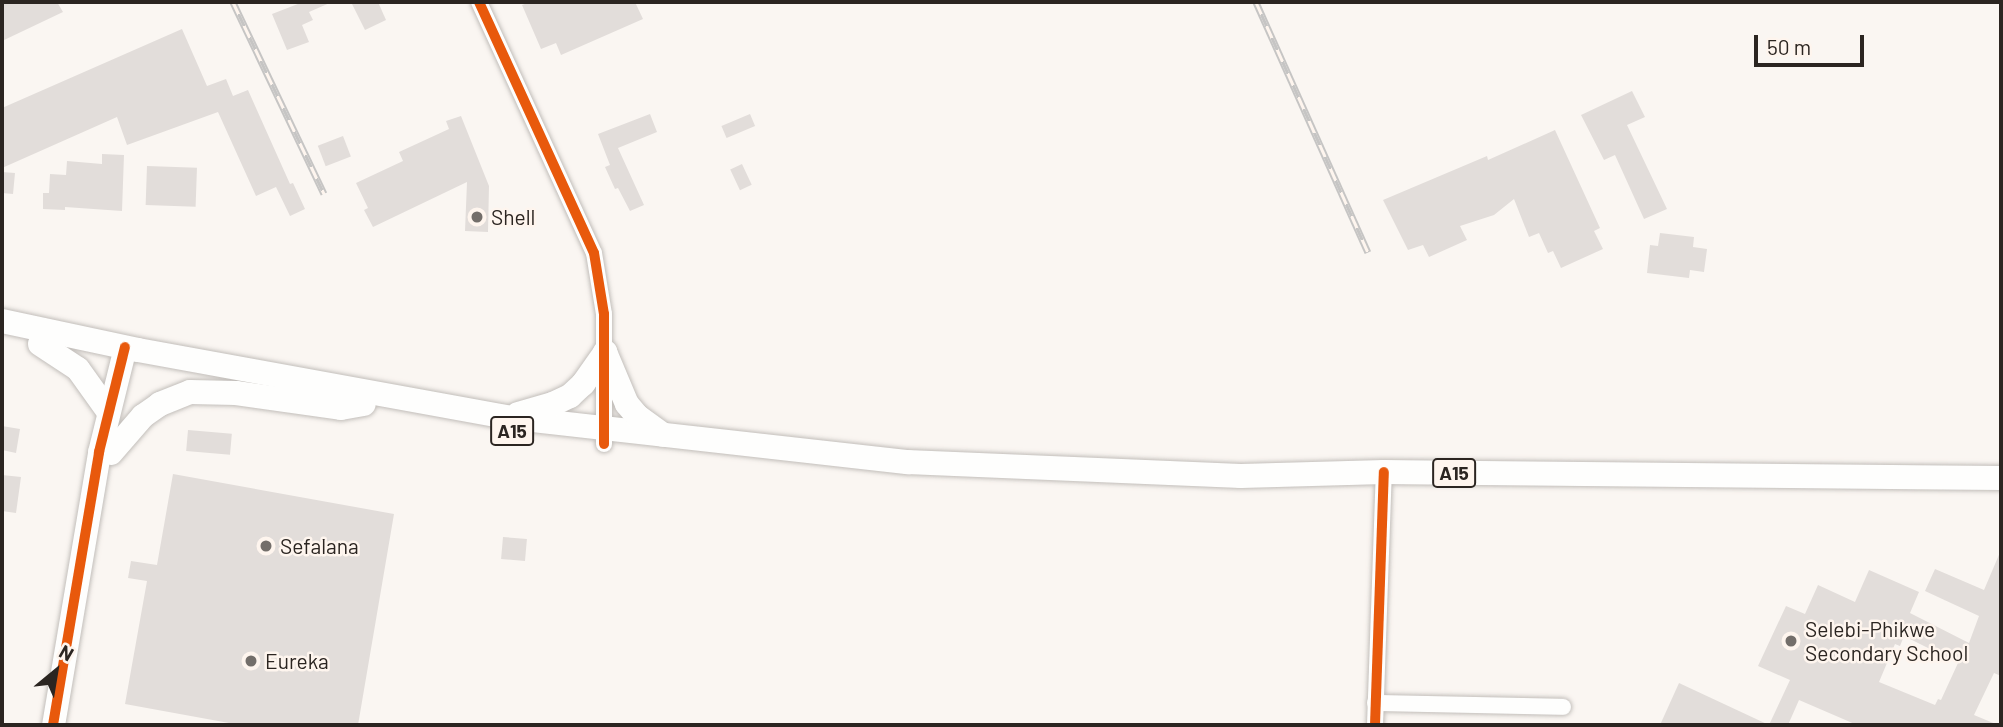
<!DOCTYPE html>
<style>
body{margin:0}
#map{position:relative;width:2003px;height:727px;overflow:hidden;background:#faf6f2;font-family:Barlow,sans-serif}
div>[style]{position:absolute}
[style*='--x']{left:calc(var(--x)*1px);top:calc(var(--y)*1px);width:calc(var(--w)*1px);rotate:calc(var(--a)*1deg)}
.building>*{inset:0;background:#e2ddda;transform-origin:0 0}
.roads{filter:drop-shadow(0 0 2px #c2beba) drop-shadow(0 0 2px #c2beba)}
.street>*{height:16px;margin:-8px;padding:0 8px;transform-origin:8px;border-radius:8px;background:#fefefd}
.secondary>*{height:23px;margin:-11.5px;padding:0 11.5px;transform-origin:11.5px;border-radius:11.5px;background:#fefefd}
.primary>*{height:24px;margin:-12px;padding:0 12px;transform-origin:12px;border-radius:12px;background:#fefefd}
.rail>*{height:7px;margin-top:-3.5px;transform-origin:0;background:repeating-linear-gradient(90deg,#fef5ee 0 13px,#c6c5c4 0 26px);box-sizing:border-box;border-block:2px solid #c6c5c4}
.cycleway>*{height:10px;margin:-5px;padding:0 5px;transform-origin:5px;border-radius:5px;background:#e8590c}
.dots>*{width:19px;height:19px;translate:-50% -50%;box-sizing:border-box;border:4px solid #fef5ee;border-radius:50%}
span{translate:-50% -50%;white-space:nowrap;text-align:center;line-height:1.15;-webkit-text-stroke:5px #fef5ee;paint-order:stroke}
.shield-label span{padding:2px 5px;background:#fef5ee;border:2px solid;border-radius:5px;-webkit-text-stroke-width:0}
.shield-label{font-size:19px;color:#2b2521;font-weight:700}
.poi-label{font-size:21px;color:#2b2521}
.left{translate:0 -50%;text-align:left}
.frame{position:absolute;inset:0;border:4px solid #2b2521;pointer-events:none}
.north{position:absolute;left:21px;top:636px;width:70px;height:70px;-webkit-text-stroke:5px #fef5ee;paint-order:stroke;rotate:30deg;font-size:19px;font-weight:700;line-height:28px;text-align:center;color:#2b2521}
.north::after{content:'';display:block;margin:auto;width:24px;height:32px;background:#2b2521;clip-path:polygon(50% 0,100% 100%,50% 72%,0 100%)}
.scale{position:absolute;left:1754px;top:35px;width:110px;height:32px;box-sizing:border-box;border:4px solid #2b2521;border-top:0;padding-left:9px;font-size:21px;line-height:24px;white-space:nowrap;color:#2b2521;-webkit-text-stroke:5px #fef5ee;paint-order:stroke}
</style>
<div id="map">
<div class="building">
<i style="clip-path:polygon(2px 2px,57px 2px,63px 12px,2px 41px)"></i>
<i style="clip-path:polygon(303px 2px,332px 2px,309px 12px,313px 20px,302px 25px,309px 42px,287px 50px,272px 14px)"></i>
<i style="clip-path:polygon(351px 2px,378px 2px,386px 20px,365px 30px)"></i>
<i style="clip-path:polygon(530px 2px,635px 2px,643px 19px,561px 55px,556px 43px,541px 49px,522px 5px)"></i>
<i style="clip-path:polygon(182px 29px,207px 86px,226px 79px,233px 96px,248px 90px,290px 184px,293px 183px,305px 209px,290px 216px,276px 187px,256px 196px,218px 112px,127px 145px,117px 117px,2px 168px,2px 108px)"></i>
<i style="clip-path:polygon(1632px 91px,1645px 117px,1627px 125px,1667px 209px,1644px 219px,1615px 155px,1604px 160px,1581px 115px)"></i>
<i style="clip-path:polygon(650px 114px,657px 132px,618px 148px,644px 205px,630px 211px,618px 188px,615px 189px,605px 167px,610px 165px,598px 134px)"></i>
<i style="left:750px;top:114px;width:13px;height:31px;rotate:67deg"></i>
<i style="clip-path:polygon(461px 116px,489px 186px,488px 232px,465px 231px,467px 182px,373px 227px,364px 210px,368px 208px,356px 183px,403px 161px,399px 152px,449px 129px,446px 121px)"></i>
<i style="clip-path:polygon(1555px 130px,1600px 228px,1594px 231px,1603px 249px,1561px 268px,1553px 251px,1548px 253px,1539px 233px,1529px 237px,1514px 199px,1494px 215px,1460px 226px,1467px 240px,1429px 257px,1423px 245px,1408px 250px,1383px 200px,1487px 156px,1488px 160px)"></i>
<i style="left:343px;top:136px;width:22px;height:27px;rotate:69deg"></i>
<i style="clip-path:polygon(102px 154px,124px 155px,122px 211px,65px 207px,65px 210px,43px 209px,43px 193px,49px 193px,50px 174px,66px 175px,67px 161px,102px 164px)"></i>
<i style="left:742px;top:164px;width:23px;height:13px;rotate:65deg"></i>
<i style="left:147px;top:166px;width:50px;height:39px;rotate:2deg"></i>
<i style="clip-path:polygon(2px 172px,15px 173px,13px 194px,2px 193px)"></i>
<i style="clip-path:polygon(1660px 233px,1694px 237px,1693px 247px,1707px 249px,1704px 272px,1690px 270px,1689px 278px,1647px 273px,1650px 245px,1658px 246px)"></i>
<i style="clip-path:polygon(2px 426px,20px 429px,16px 453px,2px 450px)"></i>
<i style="left:188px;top:430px;width:44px;height:21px;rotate:5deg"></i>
<i style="clip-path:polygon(173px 474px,394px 514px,358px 725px,240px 725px,125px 704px,147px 581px,128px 578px,131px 561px,157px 565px)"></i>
<i style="clip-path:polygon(2px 475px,21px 477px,16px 513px,2px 511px)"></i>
<i style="left:503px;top:537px;width:24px;height:22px;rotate:5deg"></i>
<i style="clip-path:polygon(evenodd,2001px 550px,2001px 676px,1994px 673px,1974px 715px,1998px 725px,1857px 725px,1799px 700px,1788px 725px,1769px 725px,1790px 680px,1758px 666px,1786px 606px,1805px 614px,1818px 585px,1855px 602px,1869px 570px,1919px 592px,1910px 613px,1969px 643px,1979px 616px,1925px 591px,1935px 569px,1984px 590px,2001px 550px,1904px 636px,1958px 663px,1941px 700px,1938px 699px,1935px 705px,1879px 682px,1895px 644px,1900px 646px,1904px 636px)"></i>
<i style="clip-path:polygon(1679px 683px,1769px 725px,1660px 725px)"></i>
</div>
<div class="roads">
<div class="street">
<i style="--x:479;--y:2;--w:276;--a:65.4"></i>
<i style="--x:594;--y:253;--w:62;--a:80.7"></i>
<i style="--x:604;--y:314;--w:130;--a:90"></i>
<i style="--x:1375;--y:703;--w:188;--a:1.2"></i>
<i style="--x:1375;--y:725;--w:253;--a:-88"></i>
</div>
<div class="secondary">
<i style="--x:53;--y:725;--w:277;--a:-80.4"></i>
<i style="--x:99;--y:452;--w:108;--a:-76.1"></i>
</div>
<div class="primary">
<i style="--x:2;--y:321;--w:139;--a:12"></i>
<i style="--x:138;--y:350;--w:373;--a:10.3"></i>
<i style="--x:505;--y:417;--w:405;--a:6.4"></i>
<i style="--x:907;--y:462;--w:334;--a:2.4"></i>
<i style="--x:1241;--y:476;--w:143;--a:-1.6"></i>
<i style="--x:1384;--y:472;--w:617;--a:0.56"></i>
<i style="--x:40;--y:344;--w:45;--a:33.3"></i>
<i style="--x:78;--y:369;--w:52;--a:54.5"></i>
<i style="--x:605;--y:352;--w:56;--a:67.1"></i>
<i style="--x:627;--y:404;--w:16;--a:50"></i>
<i style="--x:637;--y:416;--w:32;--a:36"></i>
<i style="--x:518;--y:414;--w:36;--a:-16"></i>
<i style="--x:553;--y:404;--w:19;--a:-25"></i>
<i style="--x:570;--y:396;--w:18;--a:-43"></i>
<i style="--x:583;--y:384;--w:39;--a:-55"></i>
<i style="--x:111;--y:453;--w:49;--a:-49.1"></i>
<i style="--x:143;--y:416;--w:21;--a:-35"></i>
<i style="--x:160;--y:404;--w:32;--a:-22"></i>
<i style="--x:190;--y:392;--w:46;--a:1.2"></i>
<i style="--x:236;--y:393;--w:106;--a:8.1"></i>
<i style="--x:341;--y:408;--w:23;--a:-10"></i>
</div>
</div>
<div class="rail">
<i style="--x:233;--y:2;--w:212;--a:64.6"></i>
<i style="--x:1256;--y:2;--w:274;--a:65.9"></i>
</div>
<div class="cycleway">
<i style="--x:479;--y:2;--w:276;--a:65.4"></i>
<i style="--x:594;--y:253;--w:62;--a:80.7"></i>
<i style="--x:604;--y:314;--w:130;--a:90"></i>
<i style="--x:53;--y:725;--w:277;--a:-80.4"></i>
<i style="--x:99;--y:452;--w:108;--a:-76.1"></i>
<i style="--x:1375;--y:725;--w:253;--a:-88"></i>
</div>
<div class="dots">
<i style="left:477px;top:217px;background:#736e6a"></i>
<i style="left:266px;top:546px;background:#736e6a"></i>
<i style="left:1791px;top:641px;background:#736e6a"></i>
<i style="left:251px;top:661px;background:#736e6a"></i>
</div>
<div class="shield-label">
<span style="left:512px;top:431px">A15</span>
<span style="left:1454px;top:473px">A15</span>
</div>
<div class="poi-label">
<span class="left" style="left:491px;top:217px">Shell</span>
<span class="left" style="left:280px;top:546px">Sefalana</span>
<span class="left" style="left:1805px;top:641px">Selebi-Phikwe<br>Secondary School</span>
<span class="left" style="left:265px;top:661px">Eureka</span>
</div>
<div class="frame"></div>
<div class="north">N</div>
<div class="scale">50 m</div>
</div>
